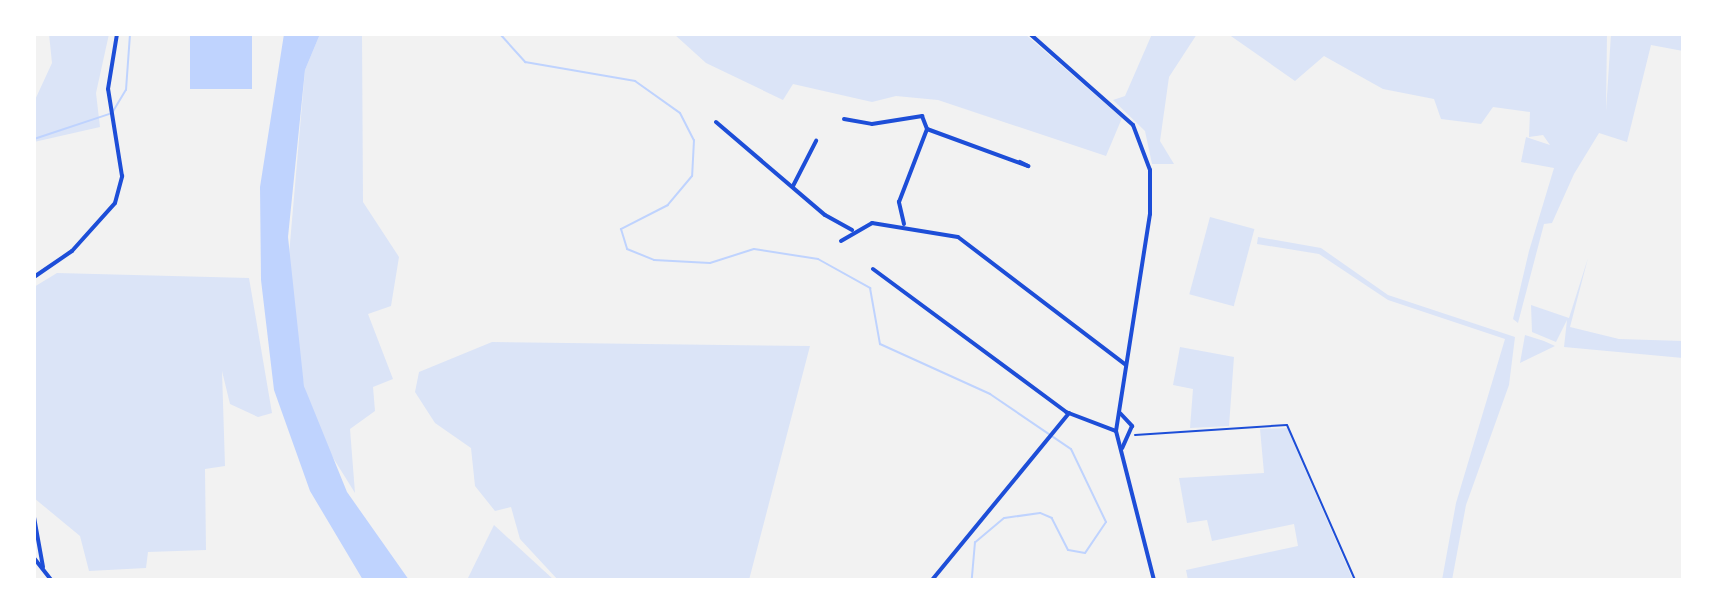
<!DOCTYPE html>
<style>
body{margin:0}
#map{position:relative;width:1717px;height:614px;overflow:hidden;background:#f2f2f2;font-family:"Noto Serif",serif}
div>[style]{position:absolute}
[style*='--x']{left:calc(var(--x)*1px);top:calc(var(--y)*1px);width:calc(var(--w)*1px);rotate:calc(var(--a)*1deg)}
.green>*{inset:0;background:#dbe4f7;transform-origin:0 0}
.water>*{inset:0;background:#bfd3fe;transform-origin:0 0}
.stream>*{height:2px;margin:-1px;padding:0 1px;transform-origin:1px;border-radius:1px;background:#bfd3fe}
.path>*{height:2px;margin:-1px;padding:0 1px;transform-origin:1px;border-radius:1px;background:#1d4ed8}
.minor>*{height:4px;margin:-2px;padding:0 2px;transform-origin:2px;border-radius:2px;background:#1d4ed8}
.tertiary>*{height:4px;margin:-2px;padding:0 2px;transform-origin:2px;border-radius:2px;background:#1d4ed8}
span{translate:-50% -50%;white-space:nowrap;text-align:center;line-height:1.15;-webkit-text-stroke:8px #fff;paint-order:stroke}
.frame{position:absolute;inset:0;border:36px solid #fff;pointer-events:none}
</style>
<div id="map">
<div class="green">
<i style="clip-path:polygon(49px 34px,109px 34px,96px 93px,100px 127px,34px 142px,34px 102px,52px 63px)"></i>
<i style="clip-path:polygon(320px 34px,362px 34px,363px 202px,399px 257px,391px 306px,368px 314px,393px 379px,373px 387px,375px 411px,350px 429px,355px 493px,322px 440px,304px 386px,287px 278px,305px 70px)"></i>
<i style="clip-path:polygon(674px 34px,1025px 34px,1122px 118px,1106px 156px,938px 100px,896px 96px,872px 102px,793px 84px,783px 100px,706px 63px)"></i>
<i style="clip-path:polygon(1152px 34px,1197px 34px,1169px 77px,1160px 141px,1174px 164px,1152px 164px,1145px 131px,1113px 100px,1125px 96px)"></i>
<i style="clip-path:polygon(1228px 34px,1607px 34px,1606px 111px,1611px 34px,1683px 34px,1683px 51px,1651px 45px,1627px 142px,1599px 133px,1574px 174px,1552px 223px,1544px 224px,1518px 323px,1513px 319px,1529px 251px,1554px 168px,1521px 162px,1526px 137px,1550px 145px,1543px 135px,1529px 137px,1530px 112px,1493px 107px,1481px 124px,1441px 119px,1434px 99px,1383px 89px,1324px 56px,1295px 81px)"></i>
<i style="left:1210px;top:217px;width:46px;height:80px;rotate:15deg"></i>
<i style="clip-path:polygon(1258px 237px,1321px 248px,1388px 295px,1515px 337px,1509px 385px,1466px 505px,1452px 580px,1442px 580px,1456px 503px,1505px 339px,1388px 300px,1319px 254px,1257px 244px)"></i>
<i style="clip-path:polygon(1588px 258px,1570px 327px,1619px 339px,1683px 341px,1683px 358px,1564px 347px,1567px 320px,1556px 342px,1532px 332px,1531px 305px,1569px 318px)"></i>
<i style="clip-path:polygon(57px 273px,249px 278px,272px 413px,258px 417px,230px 404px,222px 371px,225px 466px,205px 469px,206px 550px,148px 552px,146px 568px,89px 571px,80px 536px,34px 498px,34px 287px)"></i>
<i style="clip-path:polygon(1525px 335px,1544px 341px,1555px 346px,1520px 363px)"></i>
<i style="clip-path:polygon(492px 342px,810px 346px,749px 580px,558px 580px,520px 539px,511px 507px,495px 511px,475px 486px,471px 448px,435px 423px,415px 392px,419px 372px)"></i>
<i style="clip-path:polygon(1180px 347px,1234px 357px,1229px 426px,1190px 428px,1193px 389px,1173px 385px)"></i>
<i style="clip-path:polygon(1287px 428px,1353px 580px,1188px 580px,1186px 570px,1298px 546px,1294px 524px,1212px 541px,1207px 520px,1187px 523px,1179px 478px,1264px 473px,1260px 429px)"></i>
<i style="clip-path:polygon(494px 525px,554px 580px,467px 580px)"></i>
</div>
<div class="water">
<i style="left:190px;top:34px;width:62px;height:55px"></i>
<i style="clip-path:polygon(284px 34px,320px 34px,305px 70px,288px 237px,304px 386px,347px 492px,409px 580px,363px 580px,310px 491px,274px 390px,261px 280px,260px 187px)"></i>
</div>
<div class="stream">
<i style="--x:500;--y:34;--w:38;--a:48"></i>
<i style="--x:525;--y:62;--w:112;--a:9.8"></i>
<i style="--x:635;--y:81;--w:55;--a:35.4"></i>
<i style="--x:680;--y:113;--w:30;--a:63"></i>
<i style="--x:694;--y:140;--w:36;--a:93"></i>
<i style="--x:692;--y:176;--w:38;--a:130"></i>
<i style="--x:668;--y:205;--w:53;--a:152.9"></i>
<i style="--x:621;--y:229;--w:21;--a:73"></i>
<i style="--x:627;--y:249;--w:29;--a:22"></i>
<i style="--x:654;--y:260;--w:56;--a:3.1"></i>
<i style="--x:710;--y:263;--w:46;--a:-17.7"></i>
<i style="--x:754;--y:249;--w:65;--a:8.9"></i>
<i style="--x:818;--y:259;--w:60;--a:29.1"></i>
<i style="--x:870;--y:288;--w:57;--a:79.9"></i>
<i style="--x:880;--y:344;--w:121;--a:24.4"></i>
<i style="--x:990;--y:394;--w:98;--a:34.2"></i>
<i style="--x:1071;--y:449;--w:81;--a:64.4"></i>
<i style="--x:1106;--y:522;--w:37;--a:124"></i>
<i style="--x:1085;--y:553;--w:17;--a:-170"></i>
<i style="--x:1068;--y:550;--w:36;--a:-117"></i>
<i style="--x:1052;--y:518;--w:13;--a:-157"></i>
<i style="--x:1040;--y:513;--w:36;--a:172"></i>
<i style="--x:1004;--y:518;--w:38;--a:140"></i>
<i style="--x:975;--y:542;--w:38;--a:95"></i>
<i style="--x:34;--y:139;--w:82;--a:-18.4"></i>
<i style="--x:112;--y:113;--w:27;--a:-59"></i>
<i style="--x:126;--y:90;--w:56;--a:-85.9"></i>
</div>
<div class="path">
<i style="--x:1135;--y:435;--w:152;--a:-3.8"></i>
<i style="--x:1287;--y:425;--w:169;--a:66.3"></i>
</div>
<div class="minor">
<i style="--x:844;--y:119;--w:28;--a:10"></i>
<i style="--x:872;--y:124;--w:51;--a:-9.1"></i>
<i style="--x:922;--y:116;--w:14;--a:69"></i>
<i style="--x:716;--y:122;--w:143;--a:40.5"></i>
<i style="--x:825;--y:215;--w:31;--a:29"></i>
<i style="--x:793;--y:186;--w:51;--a:-62.9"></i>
<i style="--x:904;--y:224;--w:23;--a:-103"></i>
<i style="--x:899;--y:202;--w:78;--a:-69"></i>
<i style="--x:927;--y:129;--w:108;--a:20.1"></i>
<i style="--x:1028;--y:166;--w:9;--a:-153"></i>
<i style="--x:841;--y:241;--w:36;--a:-30"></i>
<i style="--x:872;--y:223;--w:87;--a:9.2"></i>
<i style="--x:958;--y:237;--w:211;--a:37.3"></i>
<i style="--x:873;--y:269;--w:240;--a:36.5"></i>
<i style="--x:1066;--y:412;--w:53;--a:20.8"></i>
<i style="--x:1116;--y:431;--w:220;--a:-81.1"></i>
<i style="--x:1150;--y:214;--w:44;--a:-90"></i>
<i style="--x:1150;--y:170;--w:48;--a:-110.7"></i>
<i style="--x:1133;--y:125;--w:137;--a:-138.5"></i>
<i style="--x:34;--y:277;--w:46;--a:-34.4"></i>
<i style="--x:72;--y:251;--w:64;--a:-48.1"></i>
<i style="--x:115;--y:203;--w:28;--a:-75"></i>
<i style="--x:122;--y:176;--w:88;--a:-99.1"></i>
<i style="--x:108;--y:89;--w:56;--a:-80.7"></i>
<i style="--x:1120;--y:413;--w:18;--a:47"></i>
<i style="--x:1132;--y:426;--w:24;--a:114"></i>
<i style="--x:34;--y:517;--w:51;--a:79.8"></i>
<i style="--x:34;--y:558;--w:28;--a:52"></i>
<i style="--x:932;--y:580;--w:216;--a:-50.6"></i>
</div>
<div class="tertiary">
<i style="--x:1116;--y:431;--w:154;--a:75.7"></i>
</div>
<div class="frame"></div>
</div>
